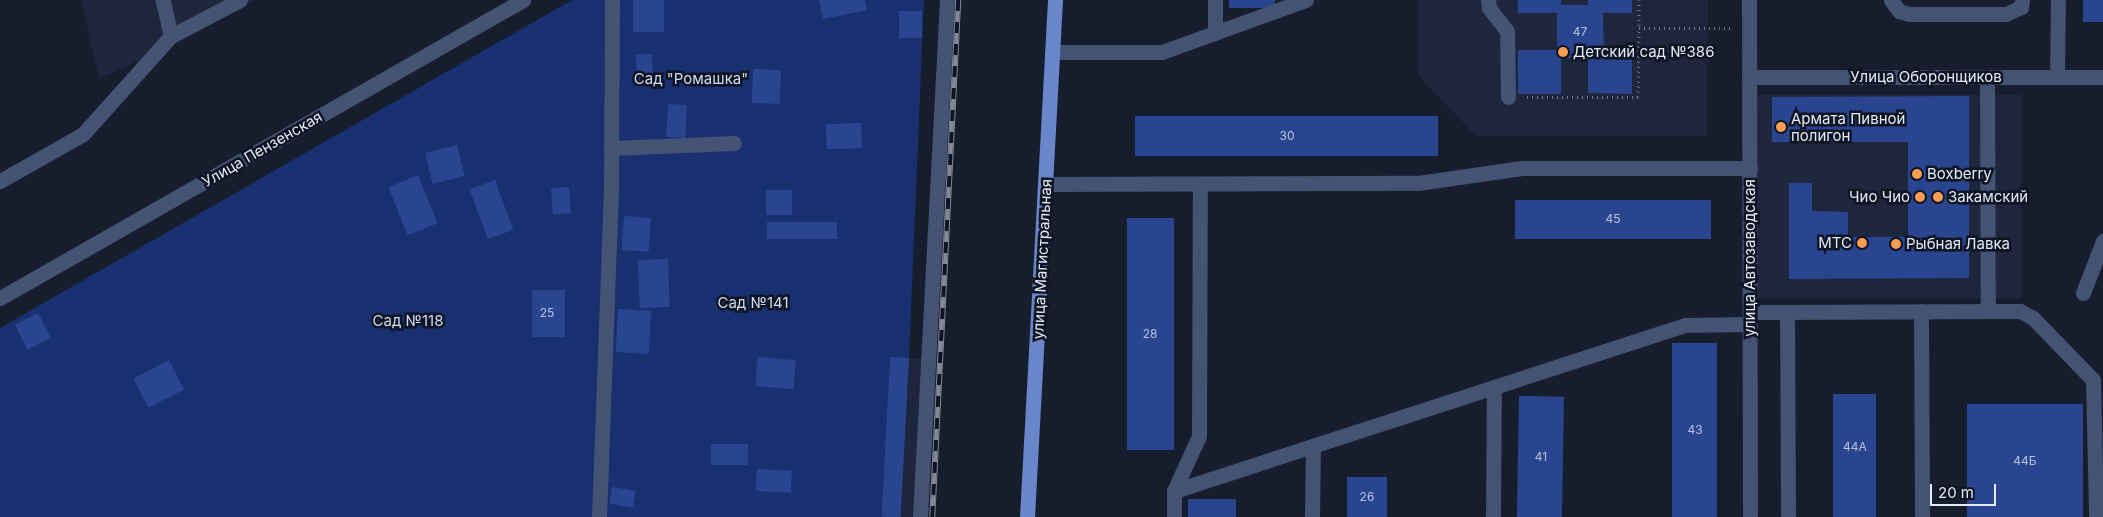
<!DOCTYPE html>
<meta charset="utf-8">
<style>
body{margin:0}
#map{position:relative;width:2103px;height:517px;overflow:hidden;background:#161d2d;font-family:Inter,sans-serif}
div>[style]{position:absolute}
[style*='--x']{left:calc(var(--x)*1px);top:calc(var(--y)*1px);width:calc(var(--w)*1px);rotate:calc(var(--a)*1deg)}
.built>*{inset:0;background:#1d263c;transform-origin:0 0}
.green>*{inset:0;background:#193070}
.building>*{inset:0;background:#2a4590;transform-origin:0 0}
.path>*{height:3px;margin-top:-1.5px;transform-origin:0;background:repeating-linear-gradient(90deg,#707785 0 1px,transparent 0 5px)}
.minor>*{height:15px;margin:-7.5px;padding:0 7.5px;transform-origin:7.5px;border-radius:7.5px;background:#445273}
.major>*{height:15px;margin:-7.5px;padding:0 7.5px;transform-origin:7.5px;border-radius:7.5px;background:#6986ca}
.rail>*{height:5.5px;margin-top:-2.75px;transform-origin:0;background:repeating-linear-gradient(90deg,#0d1423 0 11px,#828895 0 22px);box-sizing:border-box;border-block:1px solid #828895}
.dots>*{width:14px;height:14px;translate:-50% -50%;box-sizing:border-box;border:2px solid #0d1423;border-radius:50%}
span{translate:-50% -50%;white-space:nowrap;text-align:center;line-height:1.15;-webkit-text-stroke:5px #0d1423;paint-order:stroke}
.number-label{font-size:12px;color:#b6c2dc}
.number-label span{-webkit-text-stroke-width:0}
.poi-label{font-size:15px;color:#e5ebf6}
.left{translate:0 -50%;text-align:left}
.right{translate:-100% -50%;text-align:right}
.street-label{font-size:15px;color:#e5ebf6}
.park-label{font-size:15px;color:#d1dbf1}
.scale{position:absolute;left:1930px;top:484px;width:66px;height:22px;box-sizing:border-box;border:2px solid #e5ebf6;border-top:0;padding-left:6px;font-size:15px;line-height:18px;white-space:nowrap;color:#e5ebf6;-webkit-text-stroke:4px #0d1423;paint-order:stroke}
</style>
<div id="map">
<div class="built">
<i style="clip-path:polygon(81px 0,255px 0,193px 35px,99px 79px)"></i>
<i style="clip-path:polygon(1418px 0,1708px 0,1707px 136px,1476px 136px,1418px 75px)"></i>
<i style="left:2021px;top:95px;width:203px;height:264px;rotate:90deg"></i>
<i style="left:890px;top:357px;width:38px;height:160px;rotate:3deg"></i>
</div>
<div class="green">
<i style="clip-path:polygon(572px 0,924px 0,909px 358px,890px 358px,883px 517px,0 517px,0 328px)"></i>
</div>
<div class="building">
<i style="left:633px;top:0;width:31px;height:32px"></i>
<i style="clip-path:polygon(819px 0,865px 0,867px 10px,823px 19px)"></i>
<i style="left:1229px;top:0;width:46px;height:8px"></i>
<i style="clip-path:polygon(1518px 0,1561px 0,1561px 5px,1588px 5px,1588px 0,1632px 0,1632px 13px,1603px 13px,1604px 50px,1632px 50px,1632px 94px,1588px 93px,1588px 58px,1561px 58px,1561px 94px,1518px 94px,1518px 50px,1557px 50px,1557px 13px,1518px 13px)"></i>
<i style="left:2083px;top:0;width:20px;height:22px"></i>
<i style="left:922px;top:11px;width:27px;height:23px;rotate:90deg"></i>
<i style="left:652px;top:54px;width:30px;height:16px;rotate:88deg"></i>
<i style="left:753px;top:69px;width:28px;height:34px;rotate:2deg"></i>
<i style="clip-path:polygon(1969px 96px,1969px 278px,1789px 279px,1789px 183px,1812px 183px,1812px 211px,1848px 212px,1848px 237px,1908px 237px,1908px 142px,1772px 142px,1772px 97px)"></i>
<i style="left:668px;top:104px;width:19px;height:33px;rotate:3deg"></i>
<i style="left:1438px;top:116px;width:40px;height:303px;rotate:90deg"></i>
<i style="left:861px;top:123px;width:25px;height:35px;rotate:88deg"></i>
<i style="left:457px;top:145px;width:32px;height:33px;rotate:76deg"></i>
<i style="left:418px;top:175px;width:52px;height:32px;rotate:68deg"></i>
<i style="left:495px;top:180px;width:53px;height:27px;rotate:70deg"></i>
<i style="left:569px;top:187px;width:26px;height:18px;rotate:86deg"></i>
<i style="left:766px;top:190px;width:26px;height:25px"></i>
<i style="left:1515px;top:200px;width:196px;height:39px"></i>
<i style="left:624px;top:216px;width:27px;height:34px;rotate:4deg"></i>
<i style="left:1174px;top:218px;width:232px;height:47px;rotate:90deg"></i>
<i style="left:767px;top:222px;width:70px;height:17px"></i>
<i style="left:668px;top:259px;width:48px;height:30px;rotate:88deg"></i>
<i style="left:532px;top:290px;width:33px;height:47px"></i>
<i style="left:618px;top:309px;width:33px;height:43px;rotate:3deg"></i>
<i style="left:38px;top:313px;width:28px;height:26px;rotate:63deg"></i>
<i style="left:1717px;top:343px;width:174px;height:45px;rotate:90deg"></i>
<i style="left:758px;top:357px;width:38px;height:29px;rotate:5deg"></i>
<i style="left:890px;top:357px;width:19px;height:160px;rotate:3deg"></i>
<i style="left:169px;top:360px;width:33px;height:40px;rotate:63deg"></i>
<i style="left:1833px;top:394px;width:43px;height:123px"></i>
<i style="left:1519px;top:396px;width:45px;height:121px;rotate:1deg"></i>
<i style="left:1967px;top:404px;width:116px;height:113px"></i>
<i style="left:711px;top:444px;width:37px;height:21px"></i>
<i style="left:757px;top:469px;width:35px;height:22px;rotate:3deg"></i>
<i style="left:1347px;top:477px;width:40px;height:40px"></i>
<i style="left:612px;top:487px;width:24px;height:17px;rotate:9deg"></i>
<i style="left:1188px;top:499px;width:48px;height:18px"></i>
</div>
<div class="path">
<i style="--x:1639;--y:0;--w:28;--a:90"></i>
<i style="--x:1527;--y:97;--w:111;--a:0"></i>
<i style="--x:1638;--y:97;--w:69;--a:-89.2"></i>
<i style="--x:1639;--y:28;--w:92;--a:0"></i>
</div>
<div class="minor">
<i style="--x:1488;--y:0;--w:8;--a:83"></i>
<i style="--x:1489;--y:8;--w:29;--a:52"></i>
<i style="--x:1507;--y:31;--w:66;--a:89.1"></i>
<i style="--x:1749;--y:0;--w:517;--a:89.89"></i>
<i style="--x:1891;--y:0;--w:14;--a:54"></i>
<i style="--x:1899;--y:11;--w:10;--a:17"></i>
<i style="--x:1909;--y:14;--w:97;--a:0"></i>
<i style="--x:2006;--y:14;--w:17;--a:-25"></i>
<i style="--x:2021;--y:7;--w:7;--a:-82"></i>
<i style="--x:1215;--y:33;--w:33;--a:-90"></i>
<i style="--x:171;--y:36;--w:78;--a:-27.6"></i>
<i style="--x:1052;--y:52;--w:110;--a:0"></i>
<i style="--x:1162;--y:52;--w:153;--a:-19.9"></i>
<i style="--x:1749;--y:77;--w:354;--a:0"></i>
<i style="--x:1987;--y:77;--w:233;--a:89.8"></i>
<i style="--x:2057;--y:77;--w:77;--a:-89.3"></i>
<i style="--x:611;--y:148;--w:123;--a:-2.3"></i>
<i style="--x:0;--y:181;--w:95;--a:-29.5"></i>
<i style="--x:83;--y:134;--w:132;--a:-48.1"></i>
<i style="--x:171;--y:36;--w:37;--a:-103"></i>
<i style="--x:1046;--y:184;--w:372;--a:-0.2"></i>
<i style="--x:1418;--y:183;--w:105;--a:-8.2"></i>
<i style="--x:1522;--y:168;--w:228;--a:0"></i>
<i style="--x:2083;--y:293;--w:56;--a:-69"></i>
<i style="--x:0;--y:298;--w:602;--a:-29.67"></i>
<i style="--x:1921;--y:311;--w:206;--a:89.7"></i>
<i style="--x:1750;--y:312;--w:258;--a:-0.2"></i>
<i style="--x:2008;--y:311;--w:12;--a:0"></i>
<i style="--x:2020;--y:311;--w:15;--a:28"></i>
<i style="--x:2033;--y:318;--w:86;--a:45.9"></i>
<i style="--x:2093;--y:380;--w:137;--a:88.7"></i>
<i style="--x:1787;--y:312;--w:205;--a:89.7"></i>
<i style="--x:1174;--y:491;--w:537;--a:-18"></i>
<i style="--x:1685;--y:325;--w:65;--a:-0.9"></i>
<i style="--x:599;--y:517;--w:329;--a:-87.9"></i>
<i style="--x:611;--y:188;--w:188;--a:-89.7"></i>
<i style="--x:920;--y:517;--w:518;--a:-87.01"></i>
<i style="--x:1174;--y:517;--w:26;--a:-90"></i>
<i style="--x:1174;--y:491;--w:60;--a:-65.6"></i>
<i style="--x:1199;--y:436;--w:252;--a:-89.8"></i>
<i style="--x:1312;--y:517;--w:71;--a:-89.2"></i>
<i style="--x:1493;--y:517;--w:130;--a:-89.6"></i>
</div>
<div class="major">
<i style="--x:1027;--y:517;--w:518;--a:-86.9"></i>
</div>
<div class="rail">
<i style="--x:932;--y:517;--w:518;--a:-87.12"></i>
</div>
<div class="dots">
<i style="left:1563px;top:52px;background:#fc9d54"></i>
<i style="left:1781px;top:127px;background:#fc9d54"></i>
<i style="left:1917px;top:174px;background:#fc9d54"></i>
<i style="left:1920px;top:197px;background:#fc9d54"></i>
<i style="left:1938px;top:197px;background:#fc9d54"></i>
<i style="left:1862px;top:243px;background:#fc9d54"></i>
<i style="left:1896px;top:244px;background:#fc9d54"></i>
</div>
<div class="number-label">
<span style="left:1580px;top:32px">47</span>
<span style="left:1287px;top:136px">30</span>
<span style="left:1613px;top:219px">45</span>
<span style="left:547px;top:313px">25</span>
<span style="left:1150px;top:334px">28</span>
<span style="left:1695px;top:430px">43</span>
<span style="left:1855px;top:447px">44А</span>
<span style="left:1541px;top:457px">41</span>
<span style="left:2025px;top:461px">44Б</span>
<span style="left:1367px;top:497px">26</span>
</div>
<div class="poi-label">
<span class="left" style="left:1573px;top:52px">Детский сад №386</span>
<span class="left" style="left:1791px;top:127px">Армата Пивной<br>полигон</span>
<span class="left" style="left:1927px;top:174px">Boxberry</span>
<span class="right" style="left:1910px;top:197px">Чио Чио</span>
<span class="left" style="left:1948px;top:197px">Закамский</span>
<span class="right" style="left:1852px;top:243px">МТС</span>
<span class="left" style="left:1906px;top:244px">Рыбная Лавка</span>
</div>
<div class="street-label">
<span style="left:1926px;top:77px">Улица Оборонщиков</span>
<span style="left:262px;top:149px;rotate:-30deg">Улица Пензенская</span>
<span style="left:1750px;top:258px;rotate:-90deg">улица Автозаводская</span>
<span style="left:1042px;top:259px;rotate:-87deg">улица Магистральная</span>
</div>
<div class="park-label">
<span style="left:691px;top:79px">Сад "Ромашка"</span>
<span style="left:753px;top:303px">Сад №141</span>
<span style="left:408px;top:321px">Сад №118</span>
</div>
<div class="scale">20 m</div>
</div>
